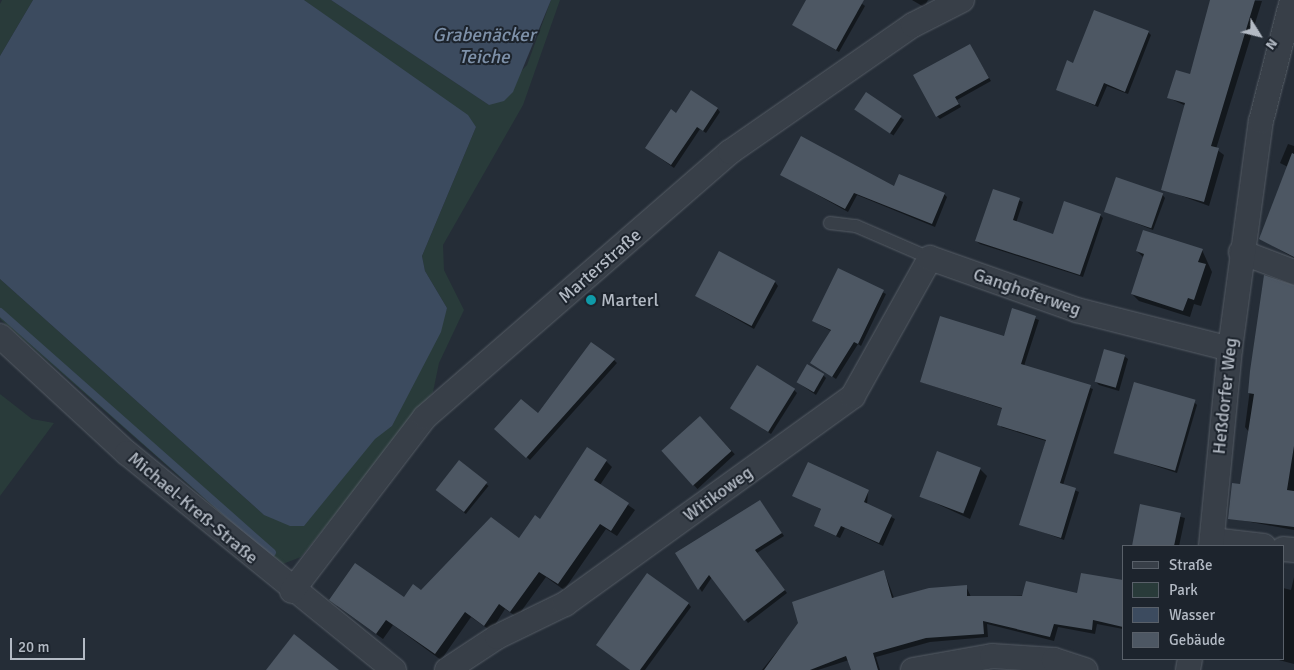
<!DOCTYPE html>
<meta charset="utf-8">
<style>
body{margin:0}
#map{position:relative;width:1294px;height:670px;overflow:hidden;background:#252d37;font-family:Signika,sans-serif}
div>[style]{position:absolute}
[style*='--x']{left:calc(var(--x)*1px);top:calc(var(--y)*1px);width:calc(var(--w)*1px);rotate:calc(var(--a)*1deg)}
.green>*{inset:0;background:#293b3a}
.water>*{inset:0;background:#3c4b5f}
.shadow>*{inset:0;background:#0007;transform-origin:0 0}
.stream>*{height:8px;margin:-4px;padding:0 4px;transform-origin:4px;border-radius:4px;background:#3c4b5f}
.building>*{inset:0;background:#4d5763;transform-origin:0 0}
.roads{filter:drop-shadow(0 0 1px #565d66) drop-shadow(0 0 1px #565d66)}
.service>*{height:12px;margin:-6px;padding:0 6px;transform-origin:6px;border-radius:6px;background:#383f48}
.minor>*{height:24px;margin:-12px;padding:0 12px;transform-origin:12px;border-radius:12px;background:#383f48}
.dots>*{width:14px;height:14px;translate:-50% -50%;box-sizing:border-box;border:2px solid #1d242d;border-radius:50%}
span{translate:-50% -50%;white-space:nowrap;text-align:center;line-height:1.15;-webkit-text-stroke:4px #1d242d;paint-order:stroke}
.street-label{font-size:18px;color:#b3bac4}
.poi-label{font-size:18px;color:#b3bac4}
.left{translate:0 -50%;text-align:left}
.water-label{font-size:19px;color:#7e91a9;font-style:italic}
.legend{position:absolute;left:1122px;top:545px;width:162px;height:115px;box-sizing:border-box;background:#1d242d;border:1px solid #596069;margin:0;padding:6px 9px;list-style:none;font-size:15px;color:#b3bac4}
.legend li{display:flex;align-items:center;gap:10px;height:25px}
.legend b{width:25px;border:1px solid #596069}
.north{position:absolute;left:1234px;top:10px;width:50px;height:50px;-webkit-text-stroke:4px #1d242d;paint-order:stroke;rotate:126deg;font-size:14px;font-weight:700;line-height:20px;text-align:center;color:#b3bac4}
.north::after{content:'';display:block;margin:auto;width:18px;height:22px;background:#b3bac4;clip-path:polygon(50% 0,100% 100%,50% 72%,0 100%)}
.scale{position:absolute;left:10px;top:638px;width:75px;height:22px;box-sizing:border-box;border:2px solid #b3bac4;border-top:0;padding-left:6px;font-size:15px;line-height:18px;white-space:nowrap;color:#b3bac4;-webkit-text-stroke:4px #1d242d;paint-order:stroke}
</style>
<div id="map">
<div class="green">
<i style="clip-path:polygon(2px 0,33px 0,0 56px,0 4px)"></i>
<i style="clip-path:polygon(304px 0,331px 0,489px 105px,527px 65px,551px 0,560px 0,523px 105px,443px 245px,444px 270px,464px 310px,439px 363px,433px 392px,301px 557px,280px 565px,0 319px,0 279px,264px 515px,392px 426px,447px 308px,425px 271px,422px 256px,476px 127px)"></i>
<i style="clip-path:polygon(0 394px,32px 419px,54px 423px,0 496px)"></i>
</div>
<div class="water">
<i style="clip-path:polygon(33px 0,304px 0,468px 115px,476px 127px,422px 256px,425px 271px,447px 308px,441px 332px,392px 426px,375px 439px,304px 526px,290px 526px,264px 515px,0 279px,0 56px)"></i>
<i style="clip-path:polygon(331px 0,551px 0,513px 92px,504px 101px,489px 105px)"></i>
</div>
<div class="shadow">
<i style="clip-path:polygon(808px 0,857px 0,865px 6px,839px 52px,793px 25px)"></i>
<i style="clip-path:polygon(912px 0,928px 0,924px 7px)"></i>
<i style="clip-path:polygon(1212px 0,1262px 1px,1216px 149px,1224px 155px,1209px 206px,1163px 189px,1186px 106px,1169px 98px,1190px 75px)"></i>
<i style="clip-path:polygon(1148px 32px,1151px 35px,1128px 94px,1107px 86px,1098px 107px,1057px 89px,1074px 64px)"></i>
<i style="clip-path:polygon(970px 46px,991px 81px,957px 100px,961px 107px,940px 119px,937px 116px)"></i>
<i style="left:866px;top:94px;width:46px;height:19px;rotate:34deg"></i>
<i style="clip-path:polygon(717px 108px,720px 112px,706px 133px,700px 129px,674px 168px,649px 150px,676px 114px)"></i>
<i style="clip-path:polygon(1288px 144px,1294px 146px,1294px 170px,1280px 163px)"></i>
<i style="clip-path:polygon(782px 175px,944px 194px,947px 197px,935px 227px,857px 195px,848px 212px)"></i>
<i style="clip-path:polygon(994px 190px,1023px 202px,1016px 223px,1054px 236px,1100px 215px,1103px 218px,1083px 277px,980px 244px,976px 241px)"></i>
<i style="clip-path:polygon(1162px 194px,1165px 198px,1153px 230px,1105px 211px)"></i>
<i style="clip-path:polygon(1294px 201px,1294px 258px,1261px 239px)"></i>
<i style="clip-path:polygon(1202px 250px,1212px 272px,1201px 306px,1194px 304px,1190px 317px,1139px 301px,1132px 294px,1144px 258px,1137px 251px)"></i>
<i style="clip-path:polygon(838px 269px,886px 294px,861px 346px,858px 344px,836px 379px,812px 363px,831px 331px,813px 321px)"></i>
<i style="clip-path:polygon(1265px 277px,1294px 286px,1294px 530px,1229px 518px,1241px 486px,1249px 432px,1245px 427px)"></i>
<i style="clip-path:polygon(775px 282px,778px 286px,754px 329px,696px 296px)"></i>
<i style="clip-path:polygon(1013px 310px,1039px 320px,1024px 366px,1093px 389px,1063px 485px,1079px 492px,1064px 540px,1021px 524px,1046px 441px,1001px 427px,1003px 409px,921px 382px,1005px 337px)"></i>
<i style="clip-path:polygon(1124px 356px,1128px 359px,1119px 391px,1099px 385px,1096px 382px)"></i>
<i style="clip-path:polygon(614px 360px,617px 363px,530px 460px,496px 429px,538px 415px)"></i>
<i style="clip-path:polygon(823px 375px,826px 378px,816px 395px,797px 382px)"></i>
<i style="clip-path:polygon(794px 390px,797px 393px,771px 434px,731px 408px)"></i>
<i style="clip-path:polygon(1194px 402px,1197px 405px,1177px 473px,1114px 452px)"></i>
<i style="left:700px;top:417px;width:51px;height:51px;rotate:47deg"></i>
<i style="clip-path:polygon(606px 461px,612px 467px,600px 485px,635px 510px,617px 536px,606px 529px,564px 590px,546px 577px,517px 617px,505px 609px,491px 631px,471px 617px,441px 660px,393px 625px,383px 639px,337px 606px,404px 599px,520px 540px)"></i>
<i style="left:459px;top:462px;width:38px;height:36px;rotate:39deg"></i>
<i style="clip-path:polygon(980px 469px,987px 476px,970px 519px,922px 497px)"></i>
<i style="clip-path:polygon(868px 491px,867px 505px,895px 519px,883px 546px,845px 528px,840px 538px,818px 528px,815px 525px,822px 510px,794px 495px)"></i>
<i style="clip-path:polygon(760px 501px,784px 536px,757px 553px,787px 593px,748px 623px,712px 577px,702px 592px,677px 553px)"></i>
<i style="clip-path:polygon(1141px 506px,1185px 518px,1179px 546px,1133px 546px)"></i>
<i style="clip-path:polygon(884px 571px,894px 598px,966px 586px,971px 597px,1078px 594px,1123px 582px,1123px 629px,1097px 624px,1095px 634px,1058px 627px,1054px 641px,987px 624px,988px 637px,930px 642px,876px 657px,880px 670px,852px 670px,849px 660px,818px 670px,762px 670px,800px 623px)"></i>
<i style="clip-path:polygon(1294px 577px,1294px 664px,1275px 659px,1283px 659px,1283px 588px,1291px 590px)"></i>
<i style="clip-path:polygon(688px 603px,691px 607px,645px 670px,631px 670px)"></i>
</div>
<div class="stream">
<i style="--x:0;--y:312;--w:363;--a:41.5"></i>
</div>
<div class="building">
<i style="clip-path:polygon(806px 0,864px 0,836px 50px,792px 25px)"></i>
<i style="clip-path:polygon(1210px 0,1255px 0,1211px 146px,1219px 148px,1204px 202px,1161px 190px,1185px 103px,1167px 98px,1176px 70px,1190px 74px)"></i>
<i style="clip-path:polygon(1094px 10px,1149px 31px,1125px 92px,1104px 83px,1095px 105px,1056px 90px,1067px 60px,1073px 63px)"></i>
<i style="clip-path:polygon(970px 44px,989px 78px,955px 97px,959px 104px,936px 117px,913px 75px)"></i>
<i style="clip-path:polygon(691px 90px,718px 108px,703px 131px,697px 127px,671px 165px,645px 148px,671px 109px,676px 113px)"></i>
<i style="left:866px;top:92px;width:43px;height:21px;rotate:34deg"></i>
<i style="clip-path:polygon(801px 136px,894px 186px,899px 174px,945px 193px,932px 224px,854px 193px,845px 209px,780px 175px)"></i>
<i style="clip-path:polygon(1292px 153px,1294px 154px,1294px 257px,1259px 239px)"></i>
<i style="left:1116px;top:177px;width:50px;height:37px;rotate:19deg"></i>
<i style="clip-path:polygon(993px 189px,1020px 198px,1013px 220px,1053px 234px,1064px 201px,1101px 214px,1080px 275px,975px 241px)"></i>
<i style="clip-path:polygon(1143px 230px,1203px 249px,1198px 262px,1206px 264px,1194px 300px,1188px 298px,1183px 311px,1131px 294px,1144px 254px,1136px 251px)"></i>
<i style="left:719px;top:251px;width:64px;height:51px;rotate:28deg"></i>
<i style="clip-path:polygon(838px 268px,884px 290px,858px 344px,854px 342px,832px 377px,810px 363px,831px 330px,812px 321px)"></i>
<i style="clip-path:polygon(1264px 275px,1294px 285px,1294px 446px,1287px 490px,1294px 491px,1294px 527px,1228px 519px,1232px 483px,1240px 484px,1254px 394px,1248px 393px,1250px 371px)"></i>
<i style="clip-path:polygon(1012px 308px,1036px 316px,1021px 364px,1091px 385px,1060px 483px,1076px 488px,1061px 538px,1019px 525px,1046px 440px,997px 425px,1002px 408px,920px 382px,940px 316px,1004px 336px)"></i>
<i style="clip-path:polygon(591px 342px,615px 359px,526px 458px,494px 429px,521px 399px,538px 413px)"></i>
<i style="left:1104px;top:349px;width:22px;height:34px;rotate:16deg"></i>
<i style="left:807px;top:364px;width:20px;height:21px;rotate:30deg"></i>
<i style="left:757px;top:365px;width:45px;height:51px;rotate:32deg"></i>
<i style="left:1134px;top:382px;width:64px;height:74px;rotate:16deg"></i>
<i style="left:700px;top:416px;width:47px;height:52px;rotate:48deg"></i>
<i style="clip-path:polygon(587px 447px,607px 460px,594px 480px,629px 503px,611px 531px,600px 524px,558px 584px,539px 572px,510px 612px,499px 604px,484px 626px,465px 612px,435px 654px,386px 620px,376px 634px,329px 600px,355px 563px,404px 597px,413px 584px,421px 590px,491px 517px,519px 538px,535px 515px,540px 519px)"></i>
<i style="left:937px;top:451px;width:47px;height:49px;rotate:21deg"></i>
<i style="left:459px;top:460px;width:36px;height:38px;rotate:38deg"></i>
<i style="clip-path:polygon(808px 462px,869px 490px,864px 502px,892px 515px,879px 543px,841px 526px,836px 536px,814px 526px,821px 509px,792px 496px)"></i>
<i style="clip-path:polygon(760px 500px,782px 533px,755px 550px,785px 590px,744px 621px,709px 575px,698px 590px,675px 553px)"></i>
<i style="clip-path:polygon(1140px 504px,1181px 513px,1174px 546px,1132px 546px)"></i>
<i style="clip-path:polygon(884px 570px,892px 598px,929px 588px,967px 585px,967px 596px,1022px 596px,1026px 581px,1077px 593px,1081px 573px,1123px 580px,1123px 627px,1093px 620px,1092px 630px,1054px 624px,1050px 637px,983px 621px,984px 634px,926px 638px,873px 653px,878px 670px,851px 670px,846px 656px,810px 670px,764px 670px,798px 623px,792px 602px)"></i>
<i style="clip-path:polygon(647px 573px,689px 603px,640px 670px,630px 670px,596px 645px)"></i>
<i style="clip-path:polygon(294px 634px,339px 670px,266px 670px)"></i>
</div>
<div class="roads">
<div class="service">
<i style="--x:830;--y:223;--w:26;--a:7"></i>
<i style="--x:856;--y:226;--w:81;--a:23.4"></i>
</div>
<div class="minor">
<i style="--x:1241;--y:252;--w:57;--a:20.7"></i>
<i style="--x:0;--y:336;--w:173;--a:42.7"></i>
<i style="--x:127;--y:453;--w:344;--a:39.1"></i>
<i style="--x:1212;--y:540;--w:52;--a:6.6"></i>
<i style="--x:1211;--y:546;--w:198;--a:-84.5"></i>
<i style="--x:1230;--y:349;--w:230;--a:-82.3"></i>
<i style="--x:1261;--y:121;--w:125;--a:-75.6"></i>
<i style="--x:1283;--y:549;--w:11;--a:5"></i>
<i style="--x:292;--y:591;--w:219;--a:-52.6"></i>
<i style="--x:425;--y:417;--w:404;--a:-41"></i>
<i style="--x:730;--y:152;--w:223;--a:-34.8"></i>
<i style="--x:913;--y:25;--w:55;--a:-27"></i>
<i style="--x:447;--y:670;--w:60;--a:-33.4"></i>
<i style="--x:497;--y:637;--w:76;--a:-25.9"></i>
<i style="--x:565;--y:604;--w:355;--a:-35.8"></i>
<i style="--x:853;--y:396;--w:158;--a:-60.8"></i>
<i style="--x:930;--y:258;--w:156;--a:19.5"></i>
<i style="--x:1077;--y:310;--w:158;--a:14.3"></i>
<i style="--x:913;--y:670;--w:80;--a:-10"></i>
<i style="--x:992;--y:656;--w:62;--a:3.7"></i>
<i style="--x:1054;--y:660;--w:33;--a:18"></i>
<i style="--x:1188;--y:670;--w:11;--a:-80"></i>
</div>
</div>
<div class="dots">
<i style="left:591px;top:300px;background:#0f9aa8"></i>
</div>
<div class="street-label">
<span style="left:600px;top:266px;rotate:-41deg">Marterstraße</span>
<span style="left:1027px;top:292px;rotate:19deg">Ganghoferweg</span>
<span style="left:1225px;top:396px;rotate:-84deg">Heßdorfer Weg</span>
<span style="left:718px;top:494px;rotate:-36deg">Witikoweg</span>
<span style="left:193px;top:508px;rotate:40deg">Michael-Kreß-Straße</span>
</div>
<div class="poi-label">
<span class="left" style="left:601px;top:300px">Marterl</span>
</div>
<div class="water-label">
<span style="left:484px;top:47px">Grabenäcker<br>Teiche</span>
</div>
<ul class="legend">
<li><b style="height:6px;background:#383f48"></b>Straße</li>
<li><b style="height:14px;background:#293b3a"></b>Park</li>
<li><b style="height:14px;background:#3c4b5f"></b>Wasser</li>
<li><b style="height:14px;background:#4d5763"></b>Gebäude</li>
</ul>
<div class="north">N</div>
<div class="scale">20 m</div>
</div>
